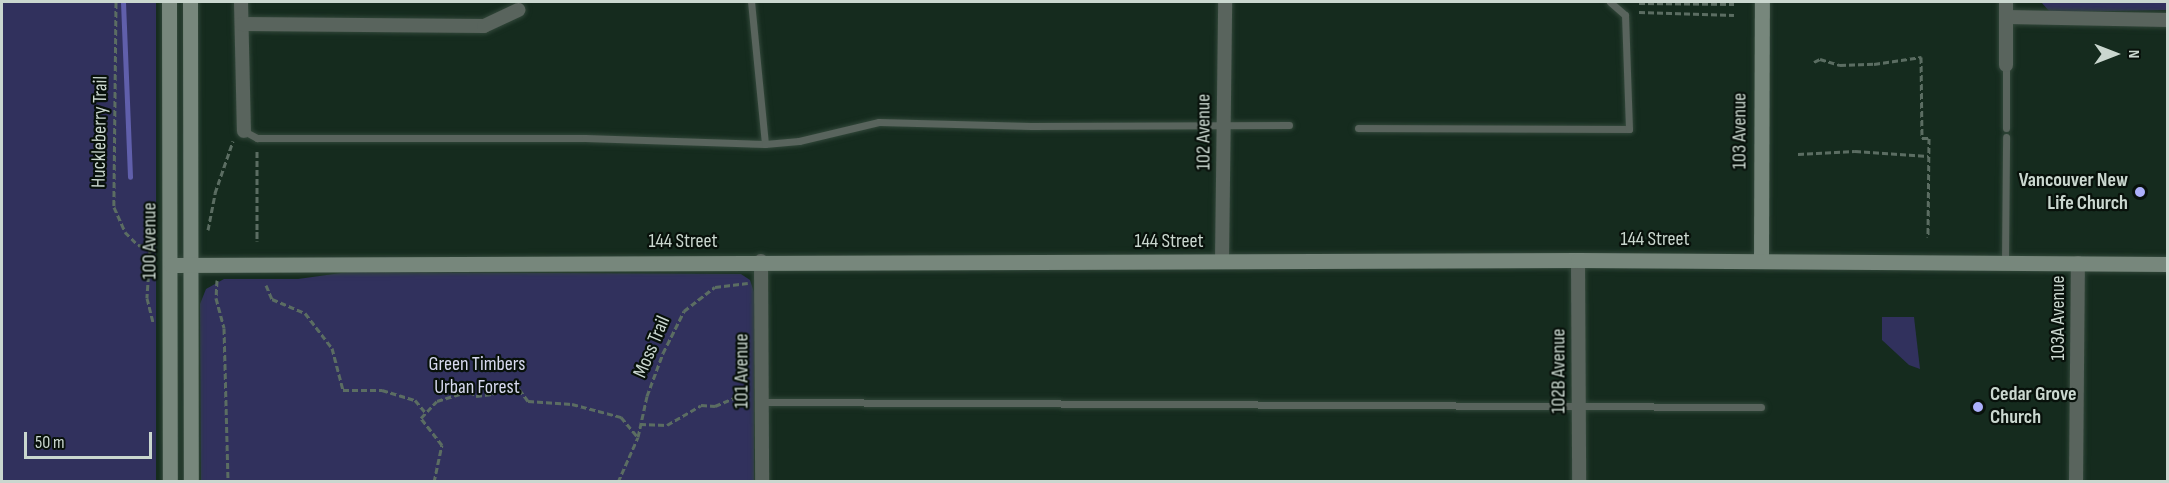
<!DOCTYPE html>
<style>
body{margin:0}
#map{position:relative;width:2169px;height:483px;overflow:hidden;background:#152b1e;font-family:"Sofia Sans Condensed",sans-serif}
div>[style]{position:absolute}
[style*='--x']{left:calc(var(--x)*1px);top:calc(var(--y)*1px);width:calc(var(--w)*1px);rotate:calc(var(--a)*1deg)}
.green>*{inset:0;background:#31315d;transform-origin:0 0}
.stream>*{height:5px;margin:-2.5px;padding:0 2.5px;transform-origin:2.5px;border-radius:2.5px;background:#605fab}
.path>*{height:3px;margin-top:-1.5px;transform-origin:0;background:repeating-linear-gradient(90deg,#5b6d62 0 6px,transparent 0 9px)}
.roads{filter:drop-shadow(0 0 2px #32473a) drop-shadow(0 0 2px #32473a)}
.lane>*{height:7px;margin:-3.5px;padding:0 3.5px;transform-origin:3.5px;border-radius:3.5px;background:#59645d}
.street>*{height:14px;margin:-7px;padding:0 7px;transform-origin:7px;border-radius:7px;background:#59645d}
.secondary>*{height:15px;margin:-7.5px;padding:0 7.5px;transform-origin:7.5px;border-radius:7.5px;background:#77877c}
.dots>*{width:16px;height:16px;translate:-50% -50%;box-sizing:border-box;border:3px solid #08110b;border-radius:50%}
span{translate:-50% -50%;white-space:nowrap;text-align:center;line-height:1.15;-webkit-text-stroke:4.5px #08110b;paint-order:stroke}
.street-label{font-size:20px;color:#cad7cf}
.poi-label{font-size:20px;color:#cad7cf;font-weight:700}
.right{translate:-100% -50%;text-align:right}
.left{translate:0 -50%;text-align:left}
.park-label{font-size:20px;color:#d7d9ee}
.frame{position:absolute;inset:0;border:3px solid #cad7cf;pointer-events:none}
.north{position:absolute;left:2085px;top:24px;width:60px;height:60px;-webkit-text-stroke:4px #08110b;paint-order:stroke;rotate:90deg;font-size:16px;font-weight:700;line-height:24px;text-align:center;color:#cad7cf}
.north::after{content:'';display:block;margin:auto;width:21px;height:27px;background:#cad7cf;clip-path:polygon(50% 0,100% 100%,50% 72%,0 100%)}
.scale{position:absolute;left:24px;top:432px;width:128px;height:27px;box-sizing:border-box;border:3px solid #cad7cf;border-top:0;padding-left:8px;font-size:18px;line-height:21px;white-space:nowrap;color:#cad7cf;-webkit-text-stroke:4px #08110b;paint-order:stroke}
</style>
<div id="map">
<div class="green">
<i style="left:2px;top:2px;width:154px;height:479px"></i>
<i style="clip-path:polygon(2041px 2px,2167px 2px,2167px 10px,2050px 12px)"></i>
<i style="clip-path:polygon(348px 272px,741px 274px,750px 280px,754px 292px,754px 481px,201px 481px,200px 304px,206px 289px,224px 279px,298px 279px)"></i>
<i style="clip-path:polygon(1882px 317px,1914px 317px,1920px 369px,1909px 365px,1882px 340px)"></i>
</div>
<div class="stream">
<i style="--x:123;--y:2;--w:175;--a:87.7"></i>
</div>
<div class="path">
<i style="--x:116;--y:2;--w:205;--a:90.6"></i>
<i style="--x:114;--y:207;--w:27;--a:66"></i>
<i style="--x:125;--y:232;--w:18;--a:45"></i>
<i style="--x:138;--y:245;--w:17;--a:10"></i>
<i style="--x:1639;--y:3;--w:95;--a:0.6"></i>
<i style="--x:1639;--y:12;--w:95;--a:1.8"></i>
<i style="--x:1814;--y:62;--w:7;--a:-27"></i>
<i style="--x:1820;--y:59;--w:21;--a:17"></i>
<i style="--x:1840;--y:65;--w:34;--a:-2"></i>
<i style="--x:1874;--y:64;--w:48;--a:-8.5"></i>
<i style="--x:1921;--y:57;--w:81;--a:89.3"></i>
<i style="--x:1922;--y:138;--w:7;--a:0"></i>
<i style="--x:1929;--y:138;--w:99;--a:90.6"></i>
<i style="--x:257;--y:151;--w:90;--a:90"></i>
<i style="--x:1798;--y:154;--w:57;--a:-3"></i>
<i style="--x:1855;--y:151;--w:73;--a:3.9"></i>
<i style="--x:153;--y:204;--w:94;--a:93.7"></i>
<i style="--x:147;--y:298;--w:25;--a:76"></i>
<i style="--x:208;--y:230;--w:38;--a:-79"></i>
<i style="--x:215;--y:193;--w:55;--a:-70.9"></i>
<i style="--x:217;--y:280;--w:18;--a:93"></i>
<i style="--x:216;--y:298;--w:31;--a:75"></i>
<i style="--x:224;--y:328;--w:154;--a:88.5"></i>
<i style="--x:266;--y:285;--w:15;--a:67"></i>
<i style="--x:272;--y:299;--w:36;--a:23"></i>
<i style="--x:305;--y:313;--w:44;--a:52.4"></i>
<i style="--x:332;--y:348;--w:43;--a:75.3"></i>
<i style="--x:343;--y:390;--w:39;--a:0"></i>
<i style="--x:382;--y:390;--w:34;--a:17"></i>
<i style="--x:415;--y:400;--w:16;--a:50"></i>
<i style="--x:640;--y:424;--w:27;--a:2"></i>
<i style="--x:667;--y:425;--w:39;--a:-30"></i>
<i style="--x:701;--y:405;--w:14;--a:4"></i>
<i style="--x:715;--y:406;--w:21;--a:-23"></i>
<i style="--x:734;--y:398;--w:14;--a:8"></i>
<i style="--x:434;--y:482;--w:38;--a:-78"></i>
<i style="--x:442;--y:445;--w:34;--a:-128"></i>
<i style="--x:421;--y:418;--w:23;--a:-47"></i>
<i style="--x:437;--y:401;--w:34;--a:-17"></i>
<i style="--x:469;--y:391;--w:9;--a:36"></i>
<i style="--x:476;--y:396;--w:16;--a:-7"></i>
<i style="--x:492;--y:394;--w:11;--a:-34"></i>
<i style="--x:501;--y:388;--w:18;--a:3"></i>
<i style="--x:519;--y:389;--w:15;--a:53"></i>
<i style="--x:528;--y:401;--w:44;--a:3.9"></i>
<i style="--x:572;--y:404;--w:51;--a:14.9"></i>
<i style="--x:621;--y:417;--w:26;--a:50"></i>
<i style="--x:618;--y:482;--w:49;--a:-66"></i>
<i style="--x:638;--y:437;--w:42;--a:-77.6"></i>
<i style="--x:647;--y:396;--w:46;--a:-69.6"></i>
<i style="--x:663;--y:353;--w:47;--a:-63.4"></i>
<i style="--x:684;--y:311;--w:39;--a:-38"></i>
<i style="--x:715;--y:287;--w:33;--a:-7"></i>
</div>
<div class="roads">
<div class="lane">
<i style="--x:2006;--y:65;--w:63;--a:90"></i>
<i style="--x:1358;--y:128;--w:271;--a:0.2"></i>
<i style="--x:1629;--y:129;--w:114;--a:-92"></i>
<i style="--x:1625;--y:15;--w:20;--a:-139"></i>
<i style="--x:244;--y:131;--w:15;--a:28"></i>
<i style="--x:257;--y:138;--w:328;--a:0"></i>
<i style="--x:585;--y:138;--w:180;--a:1.9"></i>
<i style="--x:765;--y:144;--w:143;--a:-95.6"></i>
<i style="--x:765;--y:144;--w:34;--a:-5"></i>
<i style="--x:799;--y:141;--w:82;--a:-13.4"></i>
<i style="--x:879;--y:122;--w:152;--a:1.5"></i>
<i style="--x:1031;--y:126;--w:258;--a:-0.2"></i>
<i style="--x:2005;--y:263;--w:126;--a:-89.5"></i>
<i style="--x:762;--y:402;--w:999;--a:0.29"></i>
</div>
<div class="street">
<i style="--x:241;--y:2;--w:129;--a:88.7"></i>
<i style="--x:2007;--y:17;--w:161;--a:1.1"></i>
<i style="--x:242;--y:24;--w:242;--a:0.5"></i>
<i style="--x:484;--y:26;--w:38;--a:-25"></i>
<i style="--x:2006;--y:65;--w:63;--a:-90"></i>
<i style="--x:1578;--y:260;--w:222;--a:89.7"></i>
<i style="--x:761;--y:261;--w:221;--a:89.7"></i>
<i style="--x:1222;--y:262;--w:260;--a:-89.3"></i>
<i style="--x:2076;--y:482;--w:219;--a:-89.5"></i>
</div>
<div class="secondary">
<i style="--x:169;--y:2;--w:480;--a:89.9"></i>
<i style="--x:190;--y:2;--w:480;--a:89.9"></i>
<i style="--x:1761;--y:260;--w:258;--a:-89.8"></i>
<i style="--x:171;--y:265;--w:1407;--a:-0.2"></i>
<i style="--x:1578;--y:260;--w:590;--a:0.39"></i>
</div>
</div>
<div class="dots">
<i style="left:2140px;top:192px;background:#acaffb"></i>
<i style="left:1978px;top:407px;background:#acaffb"></i>
</div>
<div class="street-label">
<span style="left:1740px;top:131px;rotate:-90deg">103 Avenue</span>
<span style="left:100px;top:132px;rotate:-89deg">Huckleberry Trail</span>
<span style="left:1204px;top:132px;rotate:-90deg">102 Avenue</span>
<span style="left:1655px;top:239px">144 Street</span>
<span style="left:150px;top:241px;rotate:-90deg">100 Avenue</span>
<span style="left:683px;top:241px">144 Street</span>
<span style="left:1169px;top:241px">144 Street</span>
<span style="left:2058px;top:318px;rotate:-90deg">103A Avenue</span>
<span style="left:652px;top:347px;rotate:-67deg">Moss Trail</span>
<span style="left:742px;top:371px;rotate:-90deg">101 Avenue</span>
<span style="left:1559px;top:371px;rotate:-90deg">102B Avenue</span>
</div>
<div class="poi-label">
<span class="right" style="left:2128px;top:192px">Vancouver New<br>Life Church</span>
<span class="left" style="left:1990px;top:406px">Cedar Grove<br>Church</span>
</div>
<div class="park-label">
<span style="left:477px;top:376px">Green Timbers<br>Urban Forest</span>
</div>
<div class="frame"></div>
<div class="north">N</div>
<div class="scale">50 m</div>
</div>
